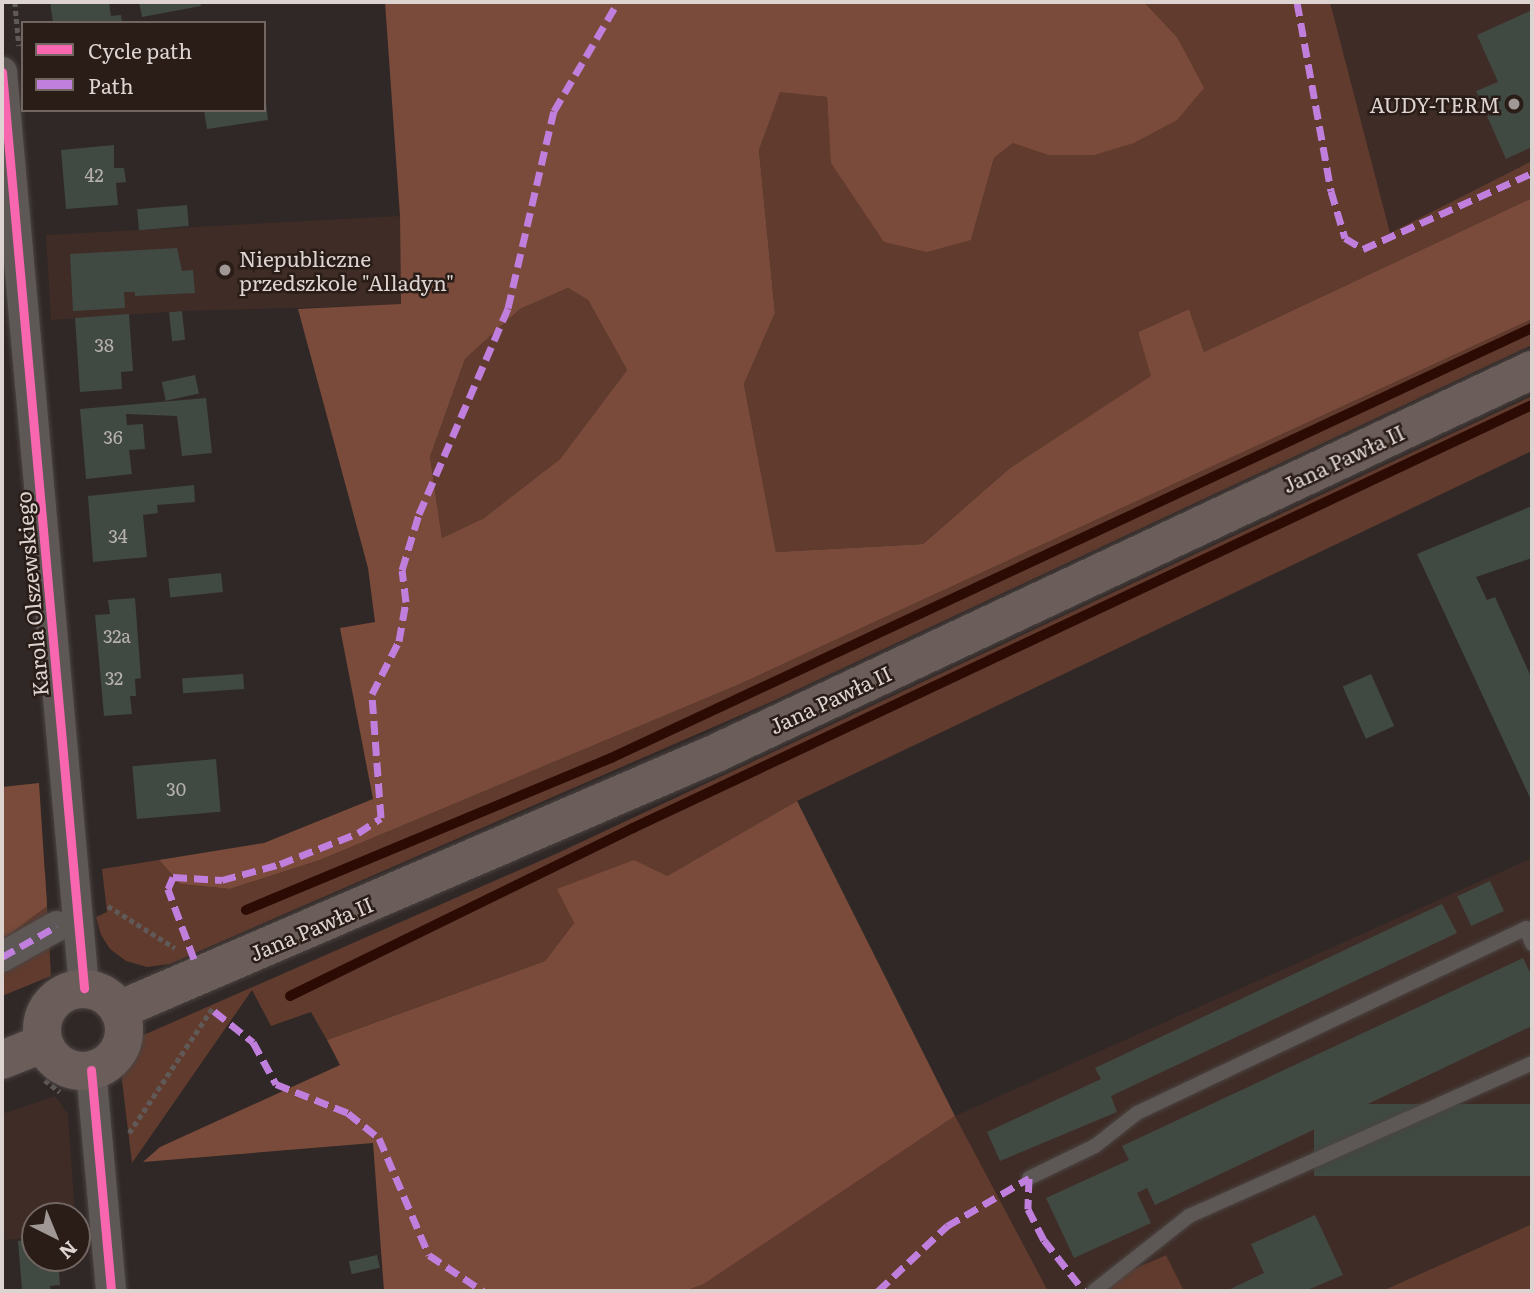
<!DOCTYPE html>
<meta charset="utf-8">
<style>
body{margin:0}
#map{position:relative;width:1534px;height:1293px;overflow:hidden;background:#302826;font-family:Literata,serif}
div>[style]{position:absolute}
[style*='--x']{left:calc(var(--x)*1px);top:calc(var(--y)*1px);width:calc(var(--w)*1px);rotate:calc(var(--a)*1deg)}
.built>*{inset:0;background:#3f2c26}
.green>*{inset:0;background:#613b2e}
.forest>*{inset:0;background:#7a4b3a}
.stream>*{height:10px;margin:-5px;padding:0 5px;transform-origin:5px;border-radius:5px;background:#2b0b03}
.building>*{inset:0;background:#414943;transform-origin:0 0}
.path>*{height:4.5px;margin-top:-2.25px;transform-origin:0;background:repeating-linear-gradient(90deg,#5f5a58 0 5px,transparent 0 8.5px)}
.roads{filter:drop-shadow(0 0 2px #4b4442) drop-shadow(0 0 2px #4b4442)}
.lane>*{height:14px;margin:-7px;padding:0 7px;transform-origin:7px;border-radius:7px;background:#5d5856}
.street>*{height:30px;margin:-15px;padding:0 15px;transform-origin:15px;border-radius:15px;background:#5d5856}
.primary>*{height:38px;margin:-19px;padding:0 19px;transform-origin:19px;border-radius:19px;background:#6b5e5a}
.primary>.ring{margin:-19px;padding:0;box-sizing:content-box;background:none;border:38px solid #6b5e5a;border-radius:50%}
.quiet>*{height:7px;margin-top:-3.5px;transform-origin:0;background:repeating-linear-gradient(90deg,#c07fdc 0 14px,transparent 0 21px)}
.cycleway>*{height:9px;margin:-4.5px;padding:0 4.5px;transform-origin:4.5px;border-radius:4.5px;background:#f766af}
.dots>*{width:19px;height:19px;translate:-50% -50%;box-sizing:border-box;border:4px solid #2a1d18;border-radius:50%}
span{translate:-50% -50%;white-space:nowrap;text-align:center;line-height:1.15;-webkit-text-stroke:5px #2a1d18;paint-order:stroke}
.number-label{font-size:18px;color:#b6b1ae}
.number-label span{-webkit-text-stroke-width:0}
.poi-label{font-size:21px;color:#ddd4d1}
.right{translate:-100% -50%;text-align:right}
.left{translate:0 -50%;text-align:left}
.street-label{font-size:21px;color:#ddd4d1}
.frame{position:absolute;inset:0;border:4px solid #ddd4d1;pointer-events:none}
.legend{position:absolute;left:21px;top:21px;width:245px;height:91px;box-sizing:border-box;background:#2a1d18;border:2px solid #726662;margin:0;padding:9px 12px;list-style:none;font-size:21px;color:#ddd4d1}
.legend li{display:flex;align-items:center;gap:14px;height:35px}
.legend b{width:35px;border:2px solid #726662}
.north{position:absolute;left:21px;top:1202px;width:70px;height:70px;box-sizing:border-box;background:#2a1d18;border:2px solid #726662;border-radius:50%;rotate:137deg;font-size:19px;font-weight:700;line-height:28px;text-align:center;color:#ddd4d1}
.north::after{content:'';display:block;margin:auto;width:24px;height:32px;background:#a09895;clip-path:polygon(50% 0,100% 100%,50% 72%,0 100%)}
</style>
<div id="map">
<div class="built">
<i style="clip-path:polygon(1330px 2px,1532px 2px,1532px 161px,1390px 233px)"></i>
<i style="clip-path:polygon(400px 216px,401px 305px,182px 311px,51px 320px,46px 235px)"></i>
<i style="clip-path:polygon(1532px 858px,1532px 1224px,1382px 1291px,1184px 1291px,1166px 1255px,1084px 1291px,1048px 1291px,955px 1116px)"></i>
<i style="clip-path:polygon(55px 1096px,68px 1114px,75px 1216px,35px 1216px,35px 1238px,2px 1240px,2px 1114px)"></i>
</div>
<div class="green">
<i style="clip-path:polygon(1144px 2px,1330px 2px,1390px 233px,1532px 161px,1532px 198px,1204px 352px,1189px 309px,1138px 332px,1152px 376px,1010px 468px,923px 544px,776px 552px,744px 384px,775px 313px,759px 150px,780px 91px,827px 97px,832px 163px,971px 240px,994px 158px,1014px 142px,1048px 155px,1177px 37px)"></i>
<i style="clip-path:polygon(568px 288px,588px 300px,627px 370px,560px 459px,484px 518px,442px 538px,430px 457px,465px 359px,520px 309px)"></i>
<i style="clip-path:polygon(1532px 319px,1532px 345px,773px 701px,170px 964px,147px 967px,126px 961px,110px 949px,101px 935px,96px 917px,107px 912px,102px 869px,159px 860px,180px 884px,230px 889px,320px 860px,740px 684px)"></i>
<i style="clip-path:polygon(1532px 396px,1532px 451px,797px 801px,667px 876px,558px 889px,574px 923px,545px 961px,327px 1040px,311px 1012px,271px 1026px,252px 990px,132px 1163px,122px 1081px,123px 1060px,139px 1037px,558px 853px)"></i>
<i style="clip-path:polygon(45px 871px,51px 976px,2px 996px,2px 894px)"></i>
<i style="clip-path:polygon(955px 1116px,1048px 1291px,685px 1291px,704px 1284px)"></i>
<i style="clip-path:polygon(1532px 1224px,1532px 1291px,1382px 1291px)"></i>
<i style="clip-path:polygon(1166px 1255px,1184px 1291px,1084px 1291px)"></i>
</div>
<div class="forest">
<i style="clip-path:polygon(evenodd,385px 2px,1144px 2px,1177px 37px,1204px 88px,1177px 120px,1134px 143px,1094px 155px,1048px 155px,1013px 143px,994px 158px,971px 240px,927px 252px,884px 242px,831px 163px,827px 97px,780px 92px,759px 150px,775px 313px,744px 384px,776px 552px,923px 544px,1010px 468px,1151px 376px,1138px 332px,1189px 309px,1204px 352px,1532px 198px,1532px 319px,740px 684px,320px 860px,230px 889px,180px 884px,159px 860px,264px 843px,373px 799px,340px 628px,375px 622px,368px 568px,298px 309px,401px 304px,400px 216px,385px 2px,568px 288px,588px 300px,627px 370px,560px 459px,484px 518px,442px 538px,430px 457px,465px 359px,520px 309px,568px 288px)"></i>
<i style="clip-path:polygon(39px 783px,47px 906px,2px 940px,2px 787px)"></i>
<i style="clip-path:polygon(797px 801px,955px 1116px,704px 1284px,685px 1291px,384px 1291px,373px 1143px,143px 1162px,160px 1147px,340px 1065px,327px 1040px,545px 961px,574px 923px,557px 889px,634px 860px,667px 876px)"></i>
</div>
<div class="stream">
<i style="--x:246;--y:910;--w:395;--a:-22.6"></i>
<i style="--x:611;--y:758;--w:1016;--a:-25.03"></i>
<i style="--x:290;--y:996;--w:382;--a:-26.1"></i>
<i style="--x:633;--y:828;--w:994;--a:-25.2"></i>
</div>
<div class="building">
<i style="clip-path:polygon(50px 2px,109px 2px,111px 16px,121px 15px,122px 23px,53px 23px)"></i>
<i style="clip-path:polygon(139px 2px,200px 2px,201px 6px,142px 17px)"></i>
<i style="clip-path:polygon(1532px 10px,1532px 147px,1506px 159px,1476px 91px,1498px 82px,1477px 35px)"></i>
<i style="clip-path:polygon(266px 103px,268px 120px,207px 129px,204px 110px,264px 110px)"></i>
<i style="clip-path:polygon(114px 145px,114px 168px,124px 168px,126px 182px,116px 183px,118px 205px,66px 209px,61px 150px)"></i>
<i style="left:187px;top:205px;width:21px;height:50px;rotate:85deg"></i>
<i style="clip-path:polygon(177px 248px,182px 271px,193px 270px,195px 293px,135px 296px,135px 292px,124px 292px,125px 308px,73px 311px,70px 254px)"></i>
<i style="left:182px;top:311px;width:29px;height:13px;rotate:84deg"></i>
<i style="clip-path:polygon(129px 314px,133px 371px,121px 372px,122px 389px,80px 392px,75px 318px)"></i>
<i style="left:195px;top:375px;width:19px;height:34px;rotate:78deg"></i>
<i style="clip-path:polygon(206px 398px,212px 453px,182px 456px,177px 416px,126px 414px,127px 425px,143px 424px,145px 449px,129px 450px,132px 474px,86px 479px,80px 409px)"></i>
<i style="clip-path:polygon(194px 485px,195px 502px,157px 505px,158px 513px,143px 515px,147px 557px,93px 562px,88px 496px)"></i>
<i style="clip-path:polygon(1532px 506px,1532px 558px,1476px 577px,1487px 600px,1495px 597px,1532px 679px,1532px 802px,1417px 554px)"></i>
<i style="left:221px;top:573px;width:19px;height:53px;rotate:84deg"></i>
<i style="clip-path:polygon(135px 598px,141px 678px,135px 679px,136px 696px,130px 696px,132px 714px,104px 716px,95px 615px,110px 614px,108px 600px)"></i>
<i style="left:243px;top:674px;width:15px;height:61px;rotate:86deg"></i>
<i style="left:1371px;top:674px;width:57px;height:31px;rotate:66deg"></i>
<i style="left:216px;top:759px;width:53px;height:84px;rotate:85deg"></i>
<i style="left:1490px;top:881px;width:33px;height:36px;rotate:65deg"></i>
<i style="clip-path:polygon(1442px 904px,1457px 933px,1111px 1096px,1117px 1112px,1000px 1161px,987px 1132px,1101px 1079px,1095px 1068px)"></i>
<i style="clip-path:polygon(1523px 958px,1532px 977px,1532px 1026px,1155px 1205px,1147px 1188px,1137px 1193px,1151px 1223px,1074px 1258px,1046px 1198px,1129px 1160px,1122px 1146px)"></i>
<i style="left:1532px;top:1104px;width:72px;height:218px;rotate:90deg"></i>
<i style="clip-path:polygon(1315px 1215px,1343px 1275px,1305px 1291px,1226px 1291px,1264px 1273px,1251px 1244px)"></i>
<i style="clip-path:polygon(35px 1239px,35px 1258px,58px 1258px,60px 1285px,50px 1286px,51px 1291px,9px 1291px,22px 1289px,18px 1241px)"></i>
<i style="left:377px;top:1255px;width:13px;height:29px;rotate:77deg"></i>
</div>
<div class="path">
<i style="--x:15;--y:2;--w:44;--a:84.8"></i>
<i style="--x:108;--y:906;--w:79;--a:32.1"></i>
<i style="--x:45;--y:1080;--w:19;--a:39"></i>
<i style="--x:129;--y:1133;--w:151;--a:-56.3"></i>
</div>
<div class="roads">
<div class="lane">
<i style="--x:1029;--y:1178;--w:73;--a:-25.9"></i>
<i style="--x:1095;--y:1146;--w:53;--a:-38.2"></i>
<i style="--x:1137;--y:1113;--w:431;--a:-25.4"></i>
<i style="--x:1526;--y:928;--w:17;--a:69"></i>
<i style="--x:1094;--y:1291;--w:121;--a:-38.3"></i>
<i style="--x:1189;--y:1216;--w:376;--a:-24"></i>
</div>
<div class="street">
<i style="--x:2;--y:72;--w:920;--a:84.88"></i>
<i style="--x:2;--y:957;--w:63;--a:-29.4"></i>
<i style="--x:91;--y:1070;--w:222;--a:84.8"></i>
</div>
<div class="primary">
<i class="ring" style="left:42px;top:989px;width:44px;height:44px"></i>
<i style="--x:119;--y:1010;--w:648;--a:-23.28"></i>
<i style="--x:714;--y:754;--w:904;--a:-25.15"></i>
<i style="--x:2;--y:1060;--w:45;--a:-22"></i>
</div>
</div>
<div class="quiet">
<i style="--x:1297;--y:2;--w:192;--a:79.8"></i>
<i style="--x:1331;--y:191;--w:49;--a:73.4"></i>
<i style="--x:1345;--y:238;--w:21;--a:31"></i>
<i style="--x:1363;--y:249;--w:185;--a:-24.2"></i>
<i style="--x:2;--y:957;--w:63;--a:-29.4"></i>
<i style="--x:194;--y:959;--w:75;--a:-110.4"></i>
<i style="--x:168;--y:889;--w:13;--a:-67"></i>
<i style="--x:173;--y:877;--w:49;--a:3.5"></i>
<i style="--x:222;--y:880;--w:60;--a:-15.4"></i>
<i style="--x:280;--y:864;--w:84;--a:-21.7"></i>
<i style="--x:358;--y:833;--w:27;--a:-33"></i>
<i style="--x:381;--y:818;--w:124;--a:-94.2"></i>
<i style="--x:372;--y:694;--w:59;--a:-63"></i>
<i style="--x:399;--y:641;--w:40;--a:-80"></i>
<i style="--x:406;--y:602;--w:32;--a:-97"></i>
<i style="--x:402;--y:570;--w:59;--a:-73.1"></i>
<i style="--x:419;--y:514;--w:224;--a:-66.6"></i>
<i style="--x:508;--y:308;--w:202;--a:-76.9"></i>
<i style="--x:554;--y:111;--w:126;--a:-59.6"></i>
<i style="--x:214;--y:1011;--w:50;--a:38.5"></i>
<i style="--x:253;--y:1042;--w:48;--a:61.3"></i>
<i style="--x:276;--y:1084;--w:78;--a:21.9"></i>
<i style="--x:348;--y:1113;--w:40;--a:39"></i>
<i style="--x:379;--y:1138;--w:127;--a:66.9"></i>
<i style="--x:429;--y:1255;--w:65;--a:33.7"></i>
<i style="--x:1029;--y:1178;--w:31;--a:92"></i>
<i style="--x:1028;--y:1209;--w:35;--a:63"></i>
<i style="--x:1044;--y:1240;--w:65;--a:51.9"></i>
<i style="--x:878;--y:1291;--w:95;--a:-43.3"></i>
<i style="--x:947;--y:1226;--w:95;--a:-30.3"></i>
</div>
<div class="cycleway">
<i style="--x:2;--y:72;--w:920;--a:84.88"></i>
<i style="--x:91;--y:1070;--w:222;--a:84.8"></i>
</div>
<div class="dots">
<i style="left:1514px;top:104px;background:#a09895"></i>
<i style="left:225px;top:270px;background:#a09895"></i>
</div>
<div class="number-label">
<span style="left:94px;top:175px">42</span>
<span style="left:104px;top:345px">38</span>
<span style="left:113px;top:437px">36</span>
<span style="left:118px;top:536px">34</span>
<span style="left:117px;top:636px">32a</span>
<span style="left:114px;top:678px">32</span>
<span style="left:176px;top:789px">30</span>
</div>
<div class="poi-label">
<span class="right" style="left:1500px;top:104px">AUDY-TERM</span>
<span class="left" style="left:239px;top:270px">Niepubliczne<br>przedszkole "Alladyn"</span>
</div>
<div class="street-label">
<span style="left:1343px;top:458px;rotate:-25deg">Jana Pawła II</span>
<span style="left:31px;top:594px;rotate:-95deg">Karola Olszewskiego</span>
<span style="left:830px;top:699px;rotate:-25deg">Jana Pawła II</span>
<span style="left:311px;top:928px;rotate:-23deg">Jana Pawła II</span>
</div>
<div class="frame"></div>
<ul class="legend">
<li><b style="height:9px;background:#f766af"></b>Cycle path</li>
<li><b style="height:9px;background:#c07fdc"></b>Path</li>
</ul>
<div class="north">N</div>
</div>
